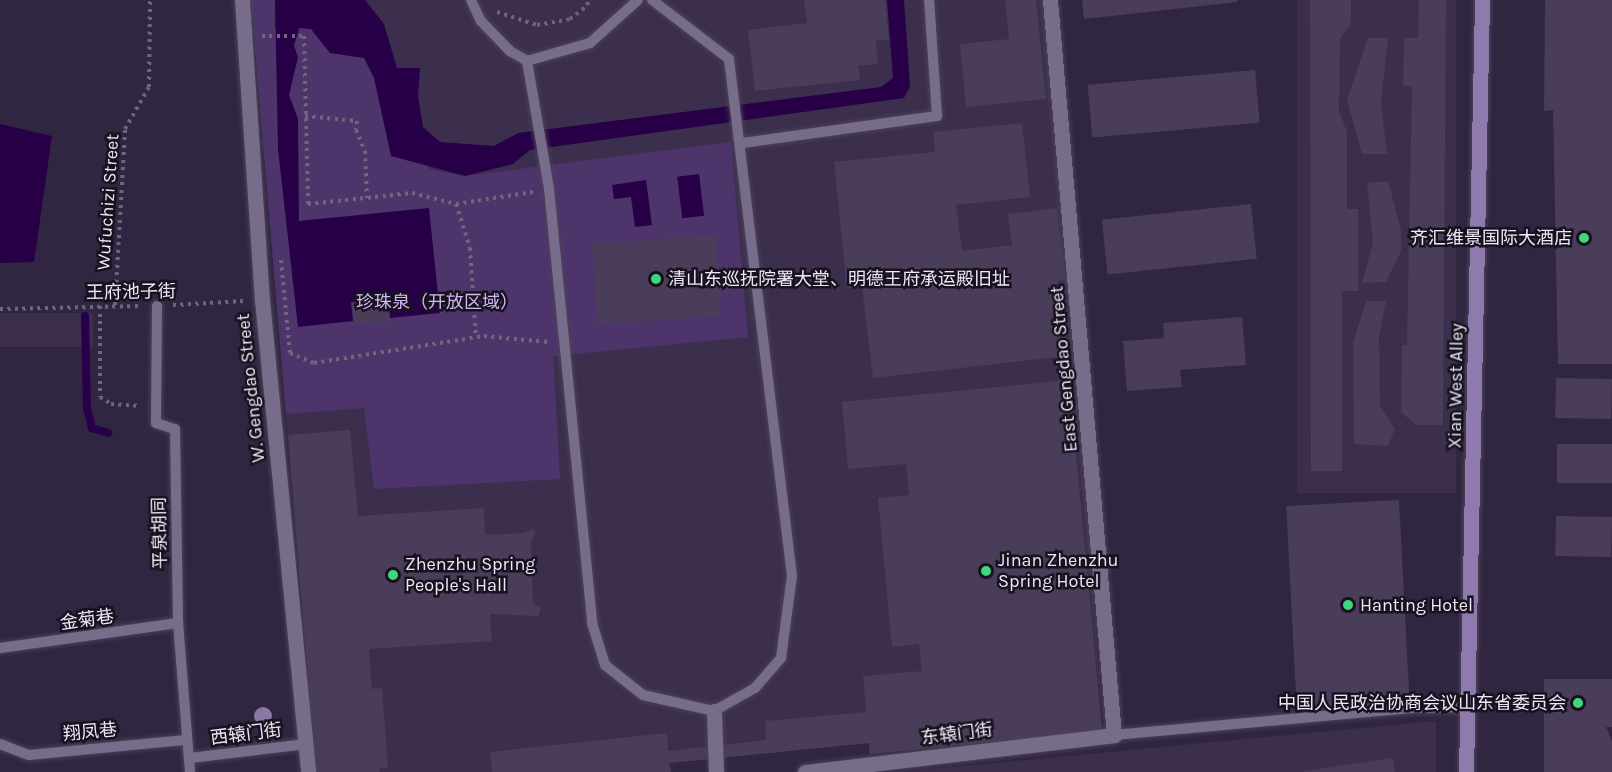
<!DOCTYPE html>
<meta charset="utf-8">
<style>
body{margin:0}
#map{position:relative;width:1612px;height:772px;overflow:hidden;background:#312641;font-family:Karla,"Noto Sans SC",sans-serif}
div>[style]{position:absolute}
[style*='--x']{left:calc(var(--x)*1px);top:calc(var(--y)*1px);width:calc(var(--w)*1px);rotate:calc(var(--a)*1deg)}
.built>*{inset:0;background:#3c2f4e;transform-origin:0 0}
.green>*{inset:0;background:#4d356c}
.water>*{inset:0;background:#270047;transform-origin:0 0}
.stream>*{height:8px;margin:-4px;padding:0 4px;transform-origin:4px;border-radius:4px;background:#270047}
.building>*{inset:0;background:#493d59;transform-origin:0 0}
.path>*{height:4px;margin-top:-2px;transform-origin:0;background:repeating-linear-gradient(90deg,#6f657d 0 3px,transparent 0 7.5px)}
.roads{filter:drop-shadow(0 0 2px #4c4259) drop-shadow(0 0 2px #4c4259)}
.service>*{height:10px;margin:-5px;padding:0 5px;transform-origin:5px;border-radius:5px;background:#786c8b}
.pedestrian>*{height:15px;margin:-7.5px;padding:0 7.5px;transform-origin:7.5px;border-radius:7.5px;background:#786c8b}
.minor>*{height:15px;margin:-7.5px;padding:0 7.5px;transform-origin:7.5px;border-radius:7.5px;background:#786c8b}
.secondary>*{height:15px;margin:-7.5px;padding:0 7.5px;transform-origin:7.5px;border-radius:7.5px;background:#8e7aad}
.trees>*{width:18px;height:18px;margin:-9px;border-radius:50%;background:#8977a5}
.dots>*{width:16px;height:16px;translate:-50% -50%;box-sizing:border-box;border:3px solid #17121e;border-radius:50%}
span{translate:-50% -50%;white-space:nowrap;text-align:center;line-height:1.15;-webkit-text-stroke:5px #17121e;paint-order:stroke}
.street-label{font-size:18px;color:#eee7f9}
.poi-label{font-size:18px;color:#eee7f9}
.right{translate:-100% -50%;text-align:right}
.left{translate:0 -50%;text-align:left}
.park-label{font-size:18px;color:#d1b9f6}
</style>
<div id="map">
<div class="built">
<i style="clip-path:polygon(251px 0,1042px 0,1080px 380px,1102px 731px,870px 754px,869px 743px,670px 763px,671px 772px,316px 772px)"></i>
<i style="left:1297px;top:0;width:159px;height:493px"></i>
<i style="left:93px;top:313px;width:34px;height:93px;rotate:90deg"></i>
<i style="clip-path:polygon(1436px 721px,1436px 772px,900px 772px)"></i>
</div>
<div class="green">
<i style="clip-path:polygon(251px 0,275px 0,274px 27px,311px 29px,330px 53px,364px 57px,430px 170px,465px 176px,731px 142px,748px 337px,553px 356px,560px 479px,374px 489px,364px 408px,286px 414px)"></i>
</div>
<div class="water">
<i style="clip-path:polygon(275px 0,365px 0,384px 24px,397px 68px,420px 68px,418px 96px,423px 127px,440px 142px,494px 146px,518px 133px,881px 87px,893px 78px,887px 0,904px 0,910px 86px,904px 98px,530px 150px,513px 164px,465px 176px,391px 156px,374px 78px,364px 58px,330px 53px,311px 29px,299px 28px,294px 46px,298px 57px,289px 95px,298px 119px,299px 221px,429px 208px,440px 313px,390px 318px,388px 298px,351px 302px,353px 321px,298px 327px,278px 149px)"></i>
<i style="clip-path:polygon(0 124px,52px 136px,34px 262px,0 263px)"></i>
<i style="left:699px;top:174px;width:42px;height:22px;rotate:83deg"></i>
<i style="clip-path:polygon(646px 180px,652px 225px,635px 227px,631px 197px,614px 199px,612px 185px)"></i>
</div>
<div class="stream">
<i style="--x:85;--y:316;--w:92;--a:88.8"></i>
<i style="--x:87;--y:408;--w:21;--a:76"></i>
<i style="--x:92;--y:428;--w:17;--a:17"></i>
</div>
<div class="building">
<i style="clip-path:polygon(804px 0,885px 0,889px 40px,876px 41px,878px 64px,858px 66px,860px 80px,755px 91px,748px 30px,807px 23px)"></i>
<i style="clip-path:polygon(1005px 0,1036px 0,1046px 99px,966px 107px,960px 44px,1009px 39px)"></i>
<i style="clip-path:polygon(1082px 0,1237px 0,1237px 2px,1084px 19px)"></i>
<i style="clip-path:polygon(1310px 0,1351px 0,1351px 23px,1340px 39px,1339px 111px,1347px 132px,1347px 209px,1358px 209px,1358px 291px,1342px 291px,1342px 471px,1311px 471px)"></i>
<i style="clip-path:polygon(1419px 0,1446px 0,1443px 425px,1416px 425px,1401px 412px,1402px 345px,1407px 345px,1412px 86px,1403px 86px,1404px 38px,1418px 38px)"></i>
<i style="clip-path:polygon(1545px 0,1612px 0,1612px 364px,1558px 364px,1553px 110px,1544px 111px)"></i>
<i style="clip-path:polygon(1368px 38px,1388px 38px,1381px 103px,1387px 154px,1362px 154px,1347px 100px)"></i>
<i style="left:1255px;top:70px;width:53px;height:168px;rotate:85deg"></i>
<i style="clip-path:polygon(1022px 123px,1030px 197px,956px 205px,962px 251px,1012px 245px,1008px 214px,1057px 208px,1066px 280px,1057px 281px,1066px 356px,873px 378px,862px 287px,847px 288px,834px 162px,935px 152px,933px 132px)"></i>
<i style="clip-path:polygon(1388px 181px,1401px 230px,1401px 251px,1386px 282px,1362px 283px,1373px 243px,1367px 183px)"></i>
<i style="left:1251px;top:204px;width:55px;height:150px;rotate:84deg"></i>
<i style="left:715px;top:235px;width:81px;height:123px;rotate:86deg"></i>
<i style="left:388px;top:300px;width:22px;height:36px;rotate:85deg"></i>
<i style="clip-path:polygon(1366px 301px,1386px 301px,1379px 337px,1380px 406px,1395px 429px,1388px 446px,1354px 444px,1353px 343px)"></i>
<i style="clip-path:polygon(1242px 317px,1246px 365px,1180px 370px,1182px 387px,1127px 391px,1123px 341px,1164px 338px,1163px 323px)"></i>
<i style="left:1556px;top:378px;width:56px;height:40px;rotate:1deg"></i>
<i style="clip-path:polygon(1069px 380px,1102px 731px,870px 754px,869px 743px,669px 763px,671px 772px,492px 772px,490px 752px,667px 733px,668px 751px,766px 740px,765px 721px,866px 712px,863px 676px,922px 671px,919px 644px,892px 647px,878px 498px,909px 495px,906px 464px,848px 469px,842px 402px)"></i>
<i style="clip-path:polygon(350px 430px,358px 516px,484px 508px,485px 535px,524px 533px,533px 529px,536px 533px,531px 542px,533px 603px,540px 607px,540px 613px,537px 616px,490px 614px,492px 641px,369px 649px,372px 689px,382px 688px,388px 767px,379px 768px,380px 772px,316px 772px,288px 435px)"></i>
<i style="left:1557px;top:444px;width:55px;height:39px"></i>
<i style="left:1399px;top:500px;width:204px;height:113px;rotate:87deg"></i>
<i style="left:1556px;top:516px;width:56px;height:40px;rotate:1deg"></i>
<i style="clip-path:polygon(1544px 679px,1612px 679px,1612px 727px,1606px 727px,1612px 741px,1612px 772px,1544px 772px)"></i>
<i style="clip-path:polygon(1393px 758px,1395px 772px,1304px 772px,1304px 771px)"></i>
</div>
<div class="path">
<i style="--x:497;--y:12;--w:42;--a:18"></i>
<i style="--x:537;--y:25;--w:34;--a:-10"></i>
<i style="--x:570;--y:19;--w:23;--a:-38"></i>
<i style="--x:588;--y:5;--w:5;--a:-101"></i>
<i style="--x:262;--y:36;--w:42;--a:0"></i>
<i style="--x:304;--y:36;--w:168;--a:88.6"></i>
<i style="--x:308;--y:204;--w:105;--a:-6"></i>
<i style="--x:412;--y:193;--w:45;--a:14"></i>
<i style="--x:456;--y:204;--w:46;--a:72.3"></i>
<i style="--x:470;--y:248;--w:90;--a:86.2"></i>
<i style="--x:305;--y:116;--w:52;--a:5.5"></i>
<i style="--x:357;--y:121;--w:9;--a:96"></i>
<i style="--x:356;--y:130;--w:23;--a:67"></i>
<i style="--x:365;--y:151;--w:47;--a:87.6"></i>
<i style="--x:456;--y:204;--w:78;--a:-8.9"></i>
<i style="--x:281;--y:260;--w:93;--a:84.5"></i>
<i style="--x:290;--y:353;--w:26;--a:23"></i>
<i style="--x:314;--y:363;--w:172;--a:-9"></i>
<i style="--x:484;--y:336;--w:64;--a:5.4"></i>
<i style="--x:115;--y:305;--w:176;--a:-86.7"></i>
<i style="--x:125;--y:129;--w:48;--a:-60.3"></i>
<i style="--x:149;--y:87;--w:87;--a:-89.3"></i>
<i style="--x:173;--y:305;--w:70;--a:-3.3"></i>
<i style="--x:100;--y:306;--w:91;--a:90"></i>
<i style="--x:100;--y:397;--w:13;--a:32"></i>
<i style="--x:111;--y:404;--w:30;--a:4"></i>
<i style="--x:0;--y:309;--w:141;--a:-1.2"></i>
</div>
<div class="roads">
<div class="service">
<i style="--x:471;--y:0;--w:23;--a:65"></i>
<i style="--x:481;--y:21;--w:42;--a:46"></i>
<i style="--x:510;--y:51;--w:20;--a:30"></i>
<i style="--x:527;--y:61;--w:66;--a:-15.9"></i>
<i style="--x:590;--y:43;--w:64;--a:-41.9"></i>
<i style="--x:527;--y:61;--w:130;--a:80.2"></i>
<i style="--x:549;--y:189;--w:436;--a:84.3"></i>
<i style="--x:592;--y:623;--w:44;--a:72.8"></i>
<i style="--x:605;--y:665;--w:48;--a:38.3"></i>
<i style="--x:643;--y:695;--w:73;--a:12.7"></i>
<i style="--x:714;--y:711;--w:47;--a:-29.3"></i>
<i style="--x:755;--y:688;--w:40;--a:-49"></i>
<i style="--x:781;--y:658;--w:83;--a:-82.4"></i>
<i style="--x:792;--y:576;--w:521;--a:-96.95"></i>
<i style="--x:729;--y:59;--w:97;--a:-142.5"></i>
<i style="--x:742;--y:143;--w:197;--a:-7.9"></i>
<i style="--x:937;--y:116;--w:116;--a:-93.9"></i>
<i style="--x:157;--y:306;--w:117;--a:90.5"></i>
<i style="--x:156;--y:423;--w:20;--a:18"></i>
<i style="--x:175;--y:429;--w:194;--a:89.1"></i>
<i style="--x:178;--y:623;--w:149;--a:85.4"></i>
<i style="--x:0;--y:648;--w:180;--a:-8"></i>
<i style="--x:1114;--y:735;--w:299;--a:-5.2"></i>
<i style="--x:1412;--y:708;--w:56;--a:-1"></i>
<i style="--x:0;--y:744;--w:31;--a:21"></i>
<i style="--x:29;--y:755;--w:158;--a:-5.5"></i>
<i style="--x:190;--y:758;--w:117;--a:-6.9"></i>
</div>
<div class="pedestrian">
<i style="--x:242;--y:0;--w:301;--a:86.2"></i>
<i style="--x:262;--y:300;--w:474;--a:84.4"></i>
</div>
<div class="minor">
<i style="--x:714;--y:711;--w:61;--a:88.1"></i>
<i style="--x:805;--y:772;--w:311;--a:-6.8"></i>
<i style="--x:1114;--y:735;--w:738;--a:-94.98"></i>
</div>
<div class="secondary">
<i style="--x:1466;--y:772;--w:772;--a:-88.81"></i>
</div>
</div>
<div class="trees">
<i style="left:263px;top:716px"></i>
</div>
<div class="dots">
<i style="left:1584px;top:238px;background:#3fd77d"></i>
<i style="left:656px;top:279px;background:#3fd77d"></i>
<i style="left:986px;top:571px;background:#3fd77d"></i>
<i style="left:393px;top:575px;background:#3fd77d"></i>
<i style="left:1348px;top:605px;background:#3fd77d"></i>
<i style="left:1578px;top:703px;background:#3fd77d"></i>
</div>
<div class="street-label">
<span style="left:108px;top:202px;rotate:-86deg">Wufuchizi Street</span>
<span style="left:131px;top:292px;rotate:-1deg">王府池子街</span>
<span style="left:1064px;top:369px;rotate:-95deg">East Gengdao Street</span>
<span style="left:1456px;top:386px;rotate:-89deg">Xian West Alley</span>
<span style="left:251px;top:388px;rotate:-96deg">W. Gengdao Street</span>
<span style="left:160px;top:533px;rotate:-91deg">平泉胡同</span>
<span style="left:87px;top:620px;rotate:-8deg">金菊巷</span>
<span style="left:90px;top:732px;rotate:-5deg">翔凤巷</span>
<span style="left:246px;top:734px;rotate:-7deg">西辕门街</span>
<span style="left:957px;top:734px;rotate:-7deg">东辕门街</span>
</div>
<div class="poi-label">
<span class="right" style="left:1572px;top:238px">齐汇维景国际大酒店</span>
<span class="left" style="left:668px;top:279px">清山东巡抚院署大堂、明德王府承运殿旧址</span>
<span class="left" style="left:998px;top:571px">Jinan Zhenzhu<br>Spring Hotel</span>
<span class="left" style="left:405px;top:575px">Zhenzhu Spring<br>People's Hall</span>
<span class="left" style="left:1360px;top:605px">Hanting Hotel</span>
<span class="right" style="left:1566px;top:703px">中国人民政治协商会议山东省委员会</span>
</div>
<div class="park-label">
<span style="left:437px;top:302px">珍珠泉（开放区域）</span>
</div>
</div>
